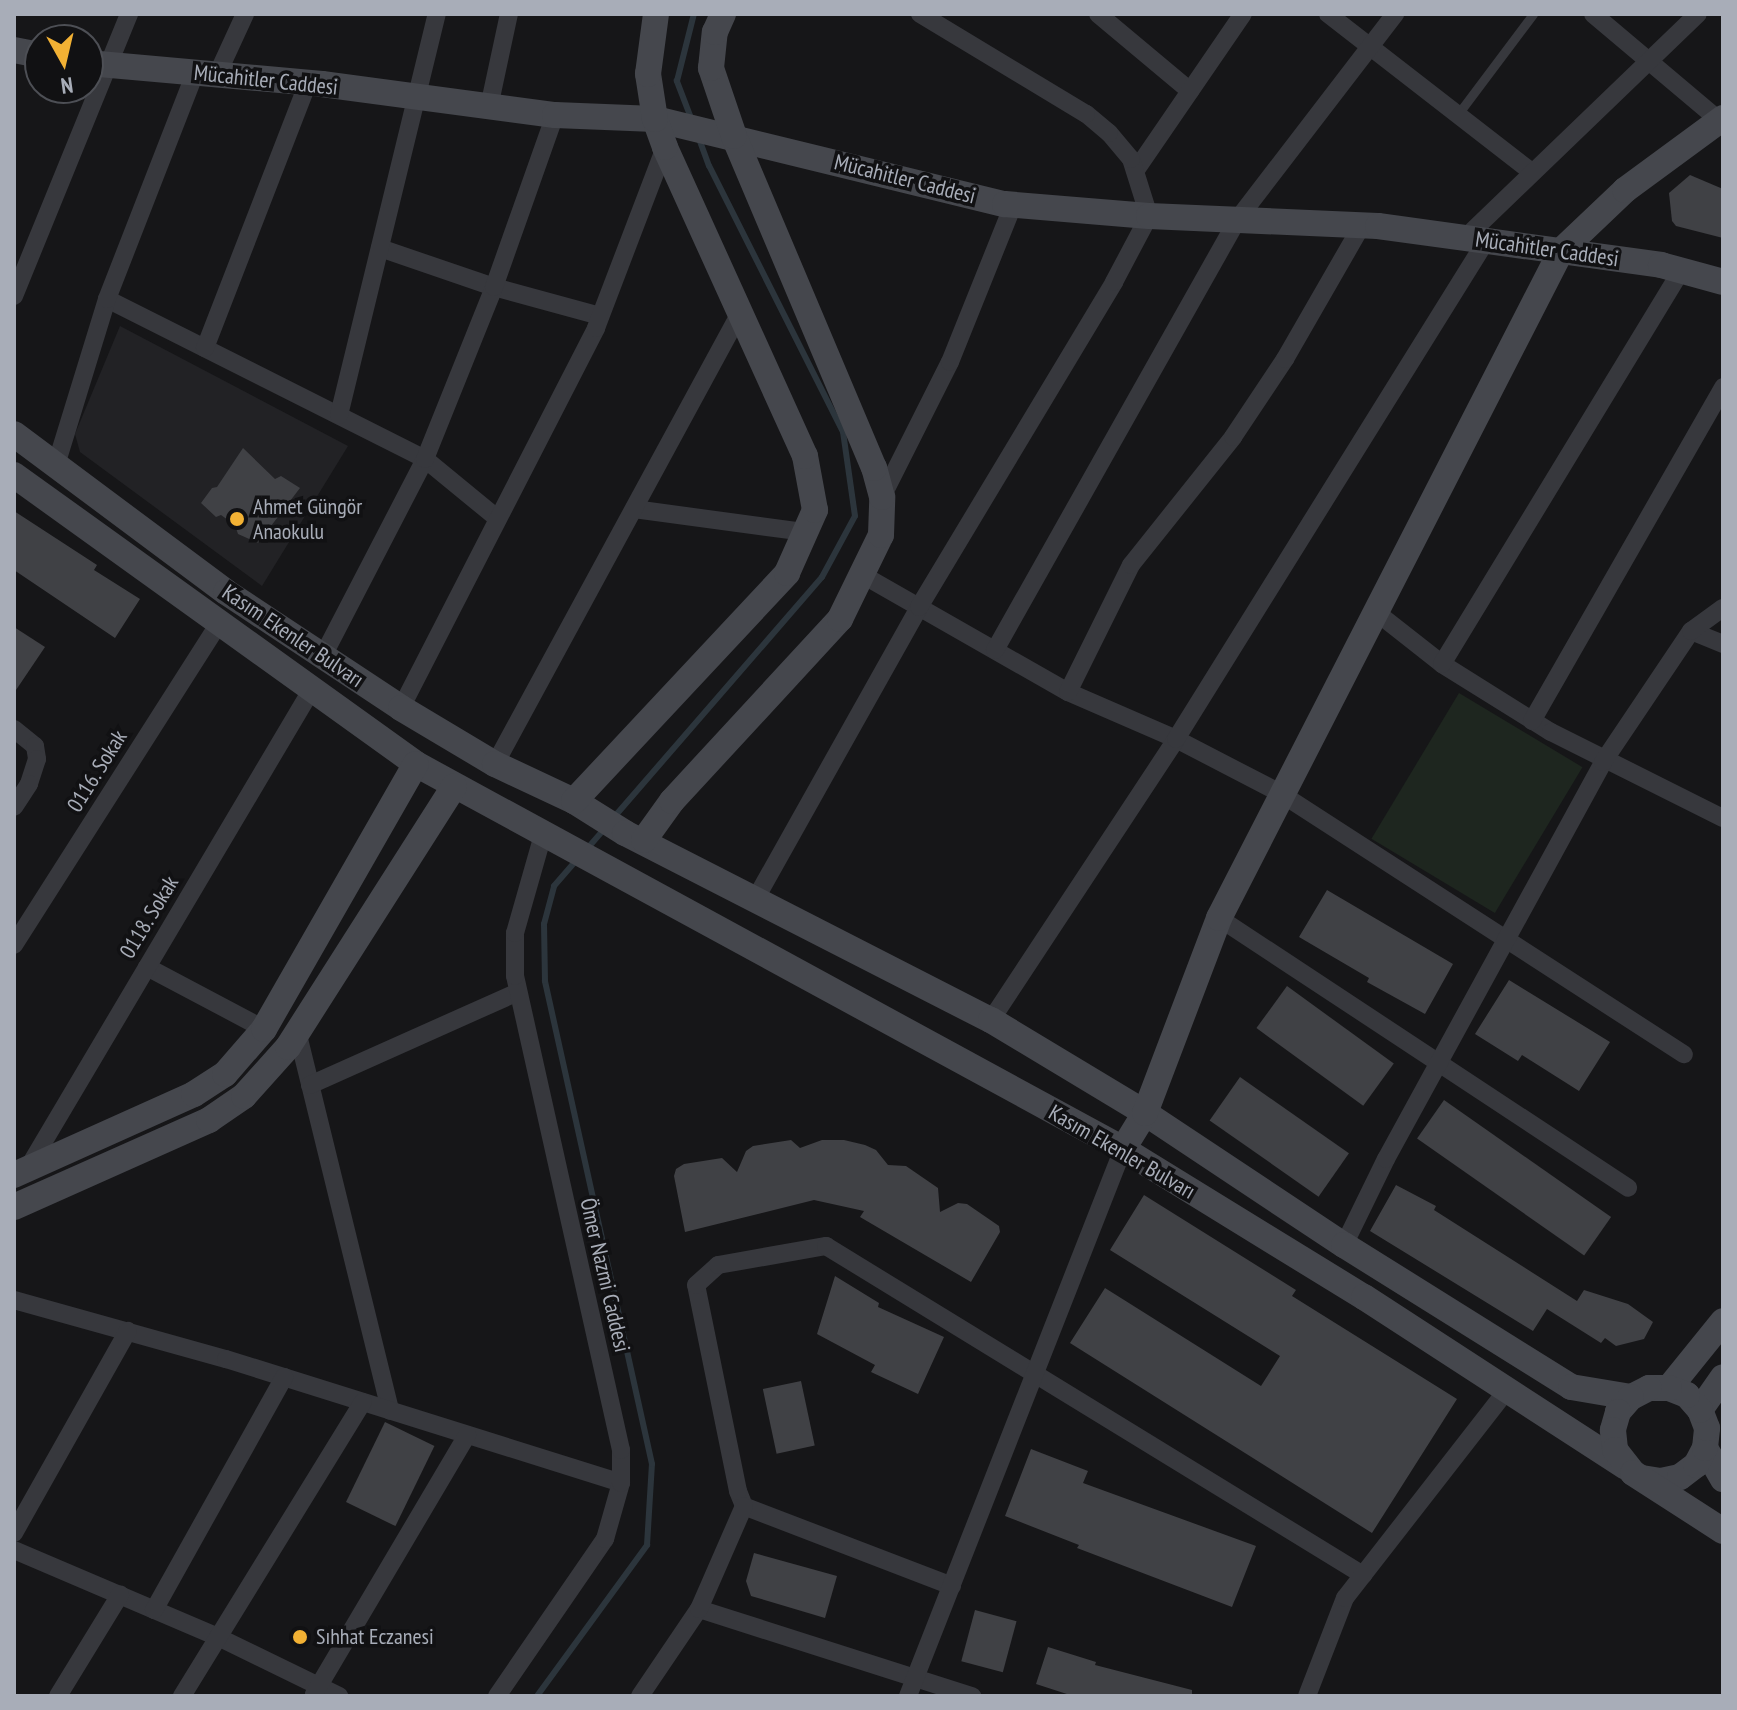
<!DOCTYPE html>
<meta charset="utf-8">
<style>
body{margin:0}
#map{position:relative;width:1737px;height:1710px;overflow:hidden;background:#161618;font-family:"PT Sans Narrow",sans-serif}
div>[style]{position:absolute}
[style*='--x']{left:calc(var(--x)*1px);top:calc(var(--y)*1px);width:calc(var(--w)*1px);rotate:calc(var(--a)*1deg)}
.built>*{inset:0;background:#222225}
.green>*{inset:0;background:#1e261f;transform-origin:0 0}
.stream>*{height:6px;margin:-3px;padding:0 3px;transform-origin:3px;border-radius:3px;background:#2c353c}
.building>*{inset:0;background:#404145;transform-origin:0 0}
.lane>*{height:9px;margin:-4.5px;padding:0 4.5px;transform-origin:4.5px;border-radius:4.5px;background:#37383d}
.street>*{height:18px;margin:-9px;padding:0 9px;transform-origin:9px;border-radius:9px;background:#37383d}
.secondary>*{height:26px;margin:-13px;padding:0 13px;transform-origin:13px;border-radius:13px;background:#45474d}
.dots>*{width:22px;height:22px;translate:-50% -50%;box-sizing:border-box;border:4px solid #111113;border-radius:50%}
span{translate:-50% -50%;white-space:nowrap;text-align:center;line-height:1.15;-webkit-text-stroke:7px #111113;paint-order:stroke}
.street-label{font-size:22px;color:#a8adb8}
.poi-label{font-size:22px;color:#a8adb8}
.left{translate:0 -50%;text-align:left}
.frame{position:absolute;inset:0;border:16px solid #a8adb8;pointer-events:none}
.north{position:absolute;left:24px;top:24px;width:80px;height:80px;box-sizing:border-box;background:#111113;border:2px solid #4d4f55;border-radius:50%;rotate:172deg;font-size:22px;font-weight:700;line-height:32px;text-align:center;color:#a8adb8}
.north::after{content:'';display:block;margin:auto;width:28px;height:36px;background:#f2b134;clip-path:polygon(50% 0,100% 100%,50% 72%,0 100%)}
</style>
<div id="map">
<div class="built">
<i style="clip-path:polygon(120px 326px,348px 446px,262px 586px,80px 452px,75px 434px)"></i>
</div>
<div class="green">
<i style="left:1459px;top:693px;width:144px;height:170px;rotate:31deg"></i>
</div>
<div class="stream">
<i style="--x:691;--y:118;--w:40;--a:-111"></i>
<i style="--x:677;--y:81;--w:69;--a:-75.8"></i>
<i style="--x:615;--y:816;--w:316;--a:-49.1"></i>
<i style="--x:822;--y:577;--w:69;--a:-61.6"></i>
<i style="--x:855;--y:516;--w:85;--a:-98.1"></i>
<i style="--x:843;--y:432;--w:298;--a:-116.7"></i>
<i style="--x:709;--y:166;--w:32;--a:-110"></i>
<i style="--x:586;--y:850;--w:29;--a:-49"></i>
<i style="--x:537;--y:1696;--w:187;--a:-53.9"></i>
<i style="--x:647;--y:1545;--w:81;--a:-86.5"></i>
<i style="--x:652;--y:1464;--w:495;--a:-102.5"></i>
<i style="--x:545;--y:981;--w:57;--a:-91"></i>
<i style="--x:544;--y:924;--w:39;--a:-75"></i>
<i style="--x:554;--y:886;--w:37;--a:-49"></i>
</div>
<div class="building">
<i style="clip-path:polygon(1690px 175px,1723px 189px,1723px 238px,1676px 226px,1672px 221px,1669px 193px)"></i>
<i style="clip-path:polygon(243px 448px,275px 479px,281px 476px,300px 488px,258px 543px,238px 534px,235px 525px,221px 515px,216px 517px,201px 503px,212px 488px,217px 487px)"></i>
<i style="clip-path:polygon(14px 511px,97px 565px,94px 570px,140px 599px,115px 638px,14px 570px)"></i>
<i style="clip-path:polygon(14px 627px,45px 647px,14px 693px)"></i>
<i style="clip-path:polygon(1327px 890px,1453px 964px,1425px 1014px,1367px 982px,1369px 978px,1299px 937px)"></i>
<i style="clip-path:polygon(1509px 980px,1610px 1042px,1579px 1091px,1522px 1055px,1518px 1061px,1475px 1034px)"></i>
<i style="left:1287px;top:986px;width:132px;height:52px;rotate:36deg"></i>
<i style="left:1240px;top:1077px;width:133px;height:53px;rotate:35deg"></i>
<i style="left:1444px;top:1100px;width:204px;height:47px;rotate:35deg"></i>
<i style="clip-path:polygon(791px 1140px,800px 1148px,822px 1140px,844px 1140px,865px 1145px,876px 1150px,888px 1165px,906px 1166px,938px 1188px,940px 1212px,958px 1203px,967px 1204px,999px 1226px,1000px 1232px,971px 1282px,860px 1217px,864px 1211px,814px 1200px,685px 1232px,674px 1176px,676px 1169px,684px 1164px,722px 1158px,737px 1172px,746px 1151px,753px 1146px)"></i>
<i style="clip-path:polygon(1396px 1185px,1436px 1206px,1434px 1210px,1577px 1301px,1584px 1290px,1628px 1304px,1653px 1322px,1644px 1339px,1616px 1346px,1605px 1338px,1601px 1343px,1547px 1309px,1533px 1331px,1370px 1231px)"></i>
<i style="clip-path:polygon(1144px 1195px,1296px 1290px,1292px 1296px,1457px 1399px,1372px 1533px,1070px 1343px,1105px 1288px,1261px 1386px,1280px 1356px,1110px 1250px)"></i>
<i style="clip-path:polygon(835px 1276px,879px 1303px,878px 1307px,944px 1337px,918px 1394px,871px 1372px,875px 1365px,817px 1334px)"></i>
<i style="left:801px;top:1381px;width:66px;height:39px;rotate:78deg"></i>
<i style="left:385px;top:1422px;width:55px;height:89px;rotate:26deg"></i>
<i style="clip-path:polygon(1031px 1449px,1088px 1471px,1083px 1483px,1256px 1546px,1232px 1607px,1077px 1548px,1079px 1545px,1005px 1516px)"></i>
<i style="clip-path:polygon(754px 1553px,837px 1576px,825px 1618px,751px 1596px,746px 1581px)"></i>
<i style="left:975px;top:1610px;width:43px;height:53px;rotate:15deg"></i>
<i style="clip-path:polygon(1048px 1647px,1096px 1662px,1095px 1665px,1192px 1690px,1192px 1696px,1073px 1696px,1036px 1684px)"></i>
</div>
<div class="lane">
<i style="--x:1458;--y:114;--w:125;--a:-53.1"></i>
</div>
<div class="street">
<i style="--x:1098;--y:14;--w:120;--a:39.9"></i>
<i style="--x:1328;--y:14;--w:258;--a:37.8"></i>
<i style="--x:1593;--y:14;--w:165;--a:40.1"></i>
<i style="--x:217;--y:75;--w:67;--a:-65.3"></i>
<i style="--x:489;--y:107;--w:95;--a:-77.9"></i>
<i style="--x:1136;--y:170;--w:189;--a:-55.6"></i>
<i style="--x:1465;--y:238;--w:323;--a:-43.9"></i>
<i style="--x:380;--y:248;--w:120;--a:18.9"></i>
<i style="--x:494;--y:287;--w:110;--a:15.3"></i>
<i style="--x:14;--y:296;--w:305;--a:-67.8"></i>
<i style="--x:107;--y:299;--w:356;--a:26.7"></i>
<i style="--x:425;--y:459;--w:94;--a:39.4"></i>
<i style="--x:205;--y:348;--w:284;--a:-68.8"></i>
<i style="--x:339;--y:415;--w:413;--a:-76.3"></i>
<i style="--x:56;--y:465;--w:174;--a:-72.9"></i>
<i style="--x:107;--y:299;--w:243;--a:-68.7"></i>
<i style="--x:882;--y:497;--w:151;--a:-63.3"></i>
<i style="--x:950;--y:362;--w:169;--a:-68.1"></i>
<i style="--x:634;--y:509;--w:173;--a:7.7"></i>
<i style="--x:861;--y:574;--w:238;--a:29.7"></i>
<i style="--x:1068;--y:692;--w:118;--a:23.5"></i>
<i style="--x:1176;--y:739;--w:117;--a:27.4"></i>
<i style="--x:1280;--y:793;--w:481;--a:32.9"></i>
<i style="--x:1376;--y:612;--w:84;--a:38.2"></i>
<i style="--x:1442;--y:664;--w:128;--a:32"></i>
<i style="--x:1551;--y:732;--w:192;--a:26.6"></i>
<i style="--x:1691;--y:631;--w:35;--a:22"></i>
<i style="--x:995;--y:650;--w:493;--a:-60.6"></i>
<i style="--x:1237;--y:220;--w:260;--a:-52.5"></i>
<i style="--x:323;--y:656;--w:222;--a:-62.6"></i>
<i style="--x:425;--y:459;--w:185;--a:-68.1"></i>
<i style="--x:494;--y:287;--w:182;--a:-70.5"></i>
<i style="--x:1442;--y:664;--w:461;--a:-58.7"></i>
<i style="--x:1068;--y:692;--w:142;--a:-63.6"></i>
<i style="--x:1131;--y:565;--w:164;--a:-51.4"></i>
<i style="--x:1233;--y:437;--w:94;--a:-56.3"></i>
<i style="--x:1285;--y:359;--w:155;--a:-60.1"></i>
<i style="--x:401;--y:708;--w:427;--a:-62.8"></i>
<i style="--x:596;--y:328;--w:194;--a:-69.1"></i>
<i style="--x:1532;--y:721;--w:385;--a:-60.2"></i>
<i style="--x:14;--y:729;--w:27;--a:39"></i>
<i style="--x:35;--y:746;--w:13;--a:81"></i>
<i style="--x:37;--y:759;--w:26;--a:108"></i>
<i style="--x:29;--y:784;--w:27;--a:123"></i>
<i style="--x:495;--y:764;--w:513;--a:-61.49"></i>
<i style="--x:756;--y:898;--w:334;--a:-60.7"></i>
<i style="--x:919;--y:607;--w:379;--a:-59"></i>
<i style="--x:1114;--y:282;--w:75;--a:-62.1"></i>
<i style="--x:1149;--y:216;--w:60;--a:-107.5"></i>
<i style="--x:1131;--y:159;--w:34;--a:-130"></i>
<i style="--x:1109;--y:133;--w:30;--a:-140"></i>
<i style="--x:1086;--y:114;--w:194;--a:-148.9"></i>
<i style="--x:1219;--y:918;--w:490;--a:33.4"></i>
<i style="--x:14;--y:945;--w:383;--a:-57.5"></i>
<i style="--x:147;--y:967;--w:132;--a:27.9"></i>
<i style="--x:991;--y:1020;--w:336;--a:-56.6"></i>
<i style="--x:1176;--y:739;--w:587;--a:-58.1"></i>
<i style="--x:297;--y:1031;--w:391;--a:76.2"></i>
<i style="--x:310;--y:1085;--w:228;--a:-24.1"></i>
<i style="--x:28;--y:1168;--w:557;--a:-59.34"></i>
<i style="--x:1344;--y:1245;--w:96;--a:-64"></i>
<i style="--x:1386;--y:1159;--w:452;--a:-61.3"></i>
<i style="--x:1603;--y:762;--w:158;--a:-56.1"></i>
<i style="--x:1691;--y:631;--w:39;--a:-36"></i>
<i style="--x:14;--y:1300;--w:220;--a:15.6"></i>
<i style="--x:226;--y:1359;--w:414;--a:17.4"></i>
<i style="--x:14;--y:1533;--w:232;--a:-60.6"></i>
<i style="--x:14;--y:1550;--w:222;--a:23.1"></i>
<i style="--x:218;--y:1637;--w:135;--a:26"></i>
<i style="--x:952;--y:1586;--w:223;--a:-159"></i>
<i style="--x:744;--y:1506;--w:16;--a:-112"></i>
<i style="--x:738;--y:1491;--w:210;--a:-101.5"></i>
<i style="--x:696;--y:1285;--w:30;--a:-42"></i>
<i style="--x:718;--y:1265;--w:110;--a:-10"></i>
<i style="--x:826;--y:1246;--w:630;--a:31.49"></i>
<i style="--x:699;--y:1609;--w:287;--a:17.7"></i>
<i style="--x:154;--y:1610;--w:267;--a:-60.8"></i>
<i style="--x:314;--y:1694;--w:301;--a:-59.4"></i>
<i style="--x:58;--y:1696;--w:119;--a:-58.5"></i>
<i style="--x:182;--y:1696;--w:345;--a:-58.4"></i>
<i style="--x:497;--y:1696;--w:191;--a:-55.5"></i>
<i style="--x:605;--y:1539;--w:58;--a:-74.1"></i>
<i style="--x:621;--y:1483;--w:33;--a:-90"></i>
<i style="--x:621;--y:1450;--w:486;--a:-102.6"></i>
<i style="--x:515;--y:976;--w:43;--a:-90"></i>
<i style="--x:515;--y:933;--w:102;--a:-74.1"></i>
<i style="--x:640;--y:1696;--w:105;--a:-55.9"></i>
<i style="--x:699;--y:1609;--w:112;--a:-66.4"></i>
<i style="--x:908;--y:1696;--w:588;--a:-68.54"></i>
<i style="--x:1307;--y:1696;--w:105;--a:-68.8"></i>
<i style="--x:1345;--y:1598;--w:264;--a:-52.1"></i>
</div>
<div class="secondary">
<i style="--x:14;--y:50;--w:26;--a:11"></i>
<i style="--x:88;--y:63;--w:235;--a:5.1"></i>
<i style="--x:322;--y:84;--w:235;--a:7.6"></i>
<i style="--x:555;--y:115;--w:100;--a:2.3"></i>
<i style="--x:655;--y:119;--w:360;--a:13.7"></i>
<i style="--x:1005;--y:204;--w:144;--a:4.8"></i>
<i style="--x:1149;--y:216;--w:229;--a:2.5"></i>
<i style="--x:1378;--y:226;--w:286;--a:7.8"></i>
<i style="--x:1661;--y:265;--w:64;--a:15.3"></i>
<i style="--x:14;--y:434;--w:264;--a:36.7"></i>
<i style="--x:226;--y:592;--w:210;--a:33.5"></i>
<i style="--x:401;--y:708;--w:109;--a:30.8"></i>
<i style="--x:495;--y:764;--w:87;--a:25.1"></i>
<i style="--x:574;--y:801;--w:60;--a:32.1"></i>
<i style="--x:625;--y:833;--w:411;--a:27.1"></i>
<i style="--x:991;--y:1020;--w:180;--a:31.1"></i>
<i style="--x:1145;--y:1113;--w:239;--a:33.6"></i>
<i style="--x:1344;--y:1245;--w:268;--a:32"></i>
<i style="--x:1571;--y:1387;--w:61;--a:9.5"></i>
<i style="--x:14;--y:475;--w:495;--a:35.7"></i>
<i style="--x:416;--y:764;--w:805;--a:28.57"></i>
<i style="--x:1123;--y:1149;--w:283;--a:31.6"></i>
<i style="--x:1364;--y:1297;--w:312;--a:33"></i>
<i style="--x:574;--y:801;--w:312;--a:-46.9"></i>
<i style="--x:787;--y:573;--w:69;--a:-66"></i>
<i style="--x:815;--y:510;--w:55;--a:-100.5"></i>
<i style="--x:805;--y:456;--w:339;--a:-114.4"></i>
<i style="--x:665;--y:147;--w:30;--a:-110"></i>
<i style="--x:655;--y:119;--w:46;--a:-98.8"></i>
<i style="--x:648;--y:74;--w:61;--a:-82.4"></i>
<i style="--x:644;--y:840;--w:48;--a:-54.3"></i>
<i style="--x:672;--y:801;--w:248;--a:-47.3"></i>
<i style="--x:840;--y:619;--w:93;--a:-64"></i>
<i style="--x:881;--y:535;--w:38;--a:-88"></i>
<i style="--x:882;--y:497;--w:30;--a:-105"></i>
<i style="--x:874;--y:468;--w:360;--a:-112.9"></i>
<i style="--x:734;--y:136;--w:72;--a:-108.7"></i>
<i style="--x:711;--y:68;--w:36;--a:-84"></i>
<i style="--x:715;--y:32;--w:20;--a:-66"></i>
<i style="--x:1123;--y:1149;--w:42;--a:-58.6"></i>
<i style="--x:1145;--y:1113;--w:209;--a:-69.2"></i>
<i style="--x:1219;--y:918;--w:750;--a:-62.85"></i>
<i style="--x:1561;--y:251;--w:88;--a:-43.6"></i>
<i style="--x:1625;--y:190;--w:122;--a:-36.3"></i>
<i style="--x:14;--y:1175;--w:197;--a:-24.2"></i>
<i style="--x:194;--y:1094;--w:37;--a:-33"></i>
<i style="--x:225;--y:1074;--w:60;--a:-49.1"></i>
<i style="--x:264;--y:1029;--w:305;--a:-60.2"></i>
<i style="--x:14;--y:1207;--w:214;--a:-24"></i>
<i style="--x:209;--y:1120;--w:42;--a:-34.4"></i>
<i style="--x:244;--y:1096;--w:66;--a:-48.1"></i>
<i style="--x:288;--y:1047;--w:309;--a:-57.5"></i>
<i style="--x:1669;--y:1388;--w:86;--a:-51.1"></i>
<i style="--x:1700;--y:1410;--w:40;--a:-55.1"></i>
<i style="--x:1705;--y:1448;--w:36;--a:60"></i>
<i style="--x:1642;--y:1478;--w:19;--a:9"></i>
<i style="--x:1661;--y:1481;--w:19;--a:-12"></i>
<i style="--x:1680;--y:1477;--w:20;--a:-37"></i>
<i style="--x:1696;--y:1465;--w:19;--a:-62"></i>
<i style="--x:1705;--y:1448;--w:20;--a:-84"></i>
<i style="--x:1707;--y:1428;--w:19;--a:-111"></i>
<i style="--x:1700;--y:1410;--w:20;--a:-131"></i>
<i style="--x:1687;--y:1395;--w:19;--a:-159"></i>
<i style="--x:1669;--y:1388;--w:20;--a:180"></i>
<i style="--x:1649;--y:1388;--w:20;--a:153"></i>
<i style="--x:1631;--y:1397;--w:20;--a:131"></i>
<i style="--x:1618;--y:1412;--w:19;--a:106"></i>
<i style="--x:1613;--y:1430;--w:20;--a:84"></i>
<i style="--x:1615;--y:1450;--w:29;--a:52"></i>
<i style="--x:1633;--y:1473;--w:107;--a:32.8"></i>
</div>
<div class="dots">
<i style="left:237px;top:519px;background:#f2b134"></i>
<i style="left:300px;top:1637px;background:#f2b134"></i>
</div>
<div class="street-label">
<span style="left:266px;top:80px;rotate:6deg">Mücahitler Caddesi</span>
<span style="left:905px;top:179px;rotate:14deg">Mücahitler Caddesi</span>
<span style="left:1547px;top:249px;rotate:8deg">Mücahitler Caddesi</span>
<span style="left:293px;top:636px;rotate:34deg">Kasım Ekenler Bulvarı</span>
<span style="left:97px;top:771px;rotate:-58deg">0116. Sokak</span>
<span style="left:149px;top:917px;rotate:-59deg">0118. Sokak</span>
<span style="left:1122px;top:1152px;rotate:30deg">Kasım Ekenler Bulvarı</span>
<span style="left:605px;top:1275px;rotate:77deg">Ömer Nazmi Caddesi</span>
</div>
<div class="poi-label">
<span class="left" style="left:253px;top:519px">Ahmet Güngör<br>Anaokulu</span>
<span class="left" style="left:316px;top:1637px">Sıhhat Eczanesi</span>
</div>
<div class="frame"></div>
<div class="north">N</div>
</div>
